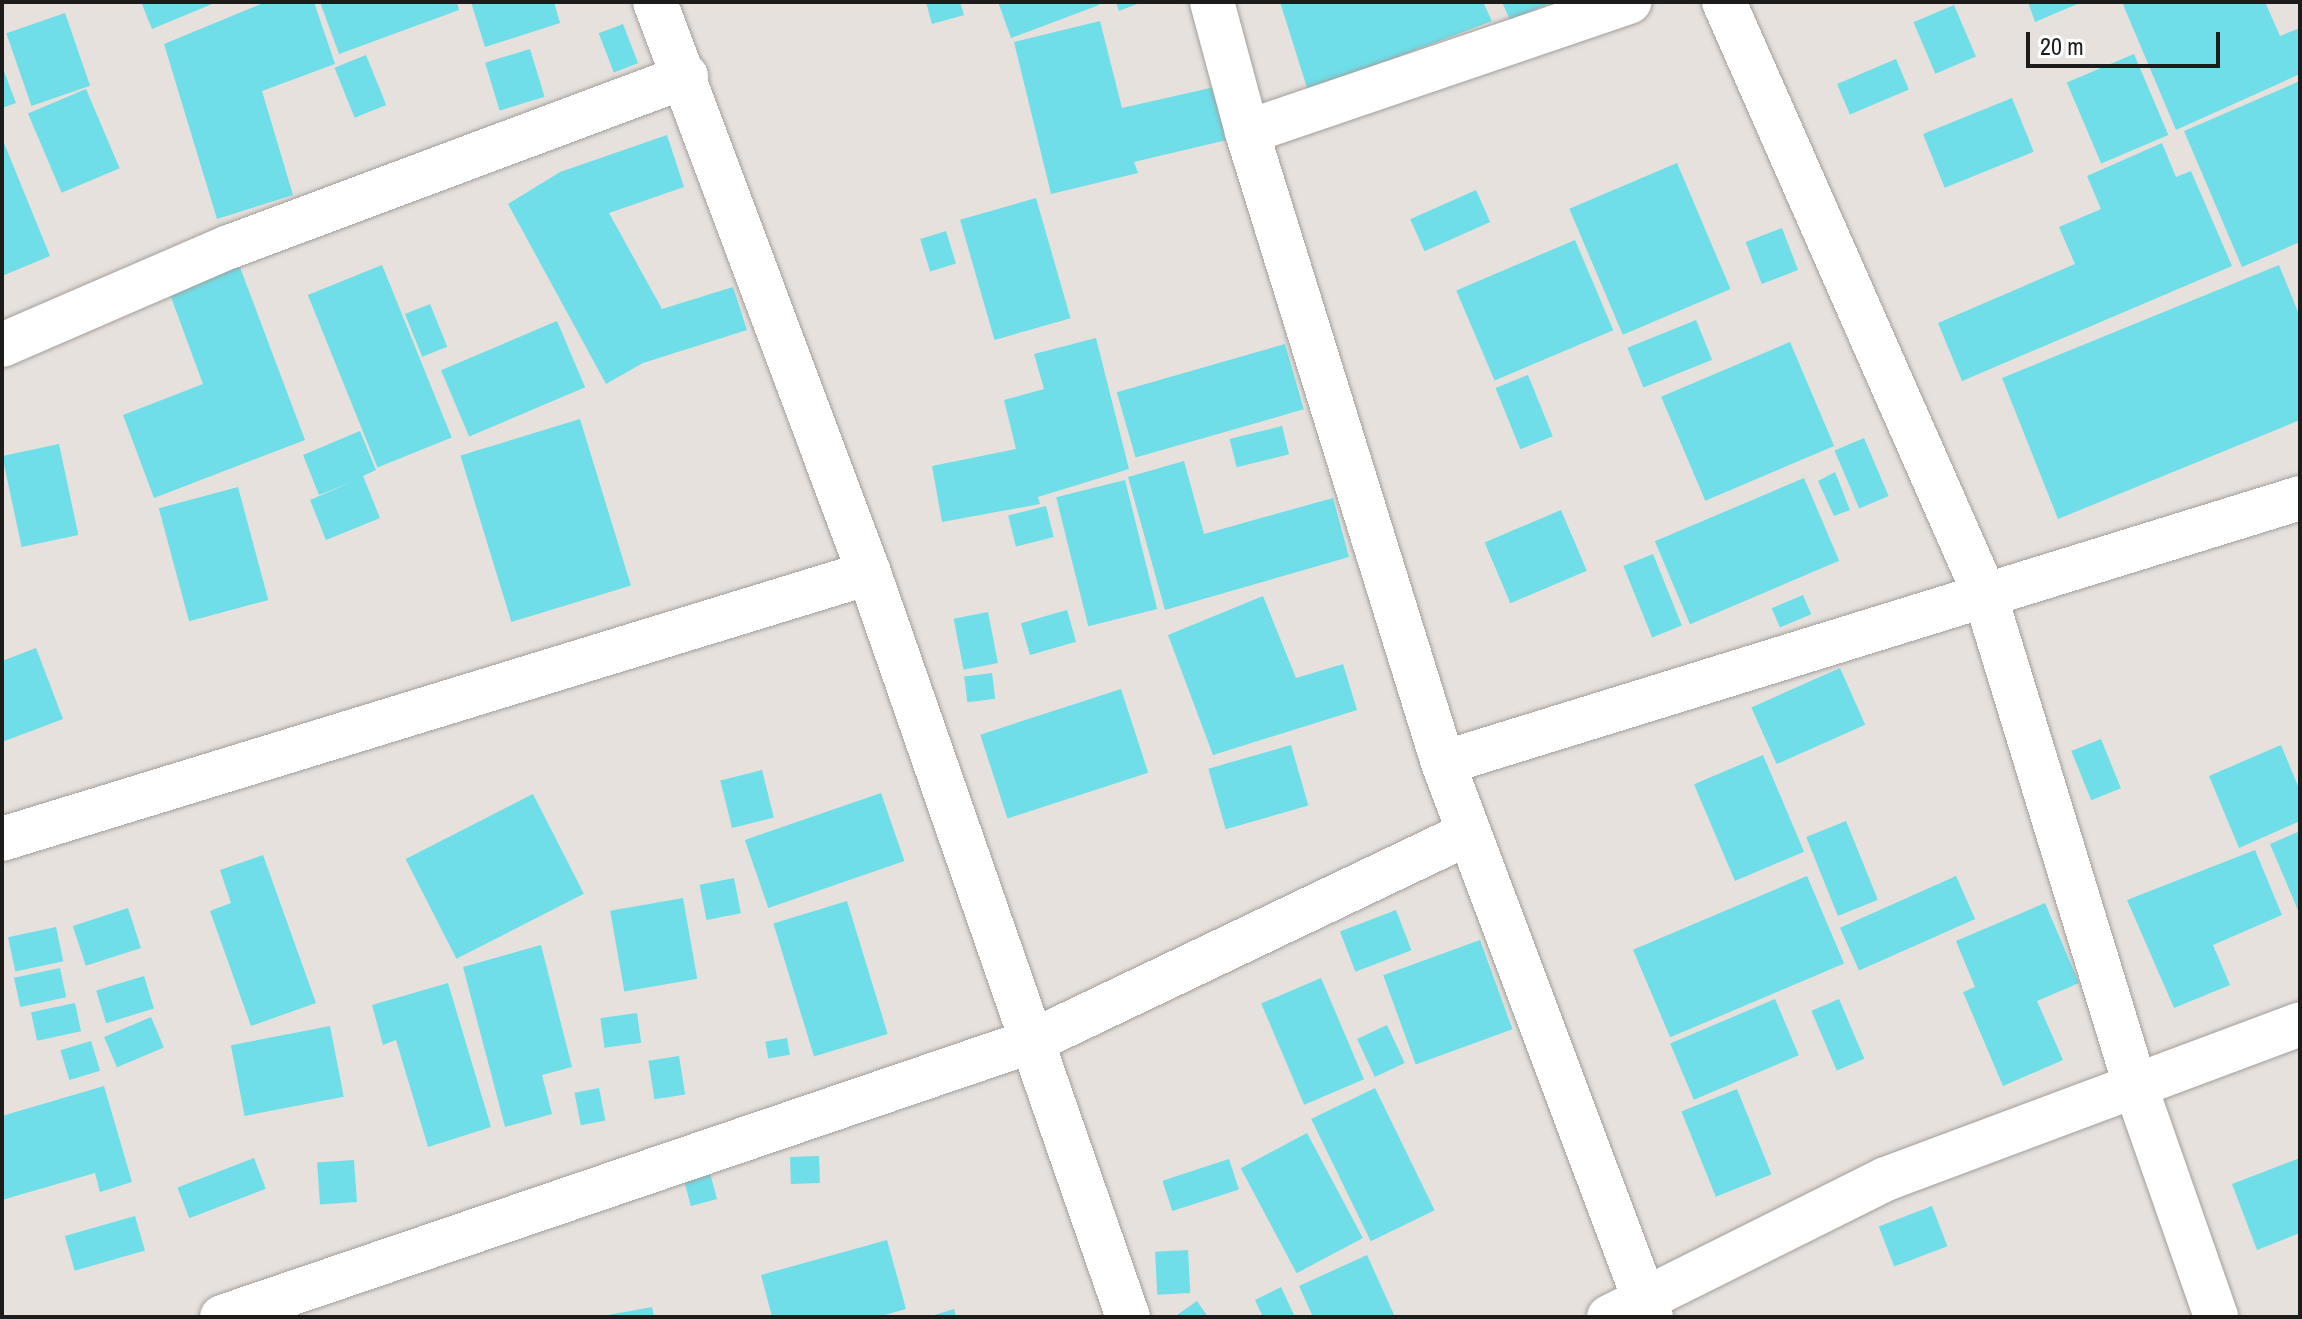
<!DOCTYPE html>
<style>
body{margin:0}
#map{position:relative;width:2302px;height:1319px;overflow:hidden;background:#e6e1dd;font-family:"Archivo Narrow",sans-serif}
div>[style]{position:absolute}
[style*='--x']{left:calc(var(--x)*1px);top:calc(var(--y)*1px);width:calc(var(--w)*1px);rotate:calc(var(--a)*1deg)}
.building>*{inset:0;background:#6fdee8;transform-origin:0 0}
.roads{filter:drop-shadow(0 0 2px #a39e9b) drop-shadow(0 0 2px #a39e9b)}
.minor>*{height:44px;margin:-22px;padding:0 22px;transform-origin:22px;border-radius:22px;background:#fff}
span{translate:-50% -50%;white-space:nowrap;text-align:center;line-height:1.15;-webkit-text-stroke:8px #fff;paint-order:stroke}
.frame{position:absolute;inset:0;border:4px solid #1e1c1b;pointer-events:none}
.scale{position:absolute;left:2026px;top:32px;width:194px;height:36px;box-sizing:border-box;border:4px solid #1e1c1b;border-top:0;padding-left:10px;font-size:24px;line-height:28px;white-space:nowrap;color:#1e1c1b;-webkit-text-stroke:6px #fff;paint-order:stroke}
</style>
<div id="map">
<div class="building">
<i style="clip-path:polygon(141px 2px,217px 2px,152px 29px)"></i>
<i style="clip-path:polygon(266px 2px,314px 2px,335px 64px,262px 91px,293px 195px,217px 219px,164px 44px)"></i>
<i style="clip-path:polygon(320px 2px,457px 2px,459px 10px,339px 54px)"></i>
<i style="clip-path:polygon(471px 2px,554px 2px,560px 23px,485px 47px)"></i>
<i style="clip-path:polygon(926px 2px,960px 2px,964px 15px,932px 24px)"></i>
<i style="clip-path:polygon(998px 2px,1098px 2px,1099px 5px,1011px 38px)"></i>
<i style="clip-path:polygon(1116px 2px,1142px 2px,1119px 11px)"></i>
<i style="clip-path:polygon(1280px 2px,1483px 2px,1492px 21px,1308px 91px)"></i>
<i style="clip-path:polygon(1502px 2px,1552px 2px,1510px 20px)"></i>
<i style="clip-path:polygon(2028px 2px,2082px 2px,2035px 22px)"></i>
<i style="clip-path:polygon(2122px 2px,2265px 2px,2280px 36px,2300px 28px,2300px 74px,2176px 130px)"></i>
<i style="left:1954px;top:5px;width:56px;height:44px;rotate:67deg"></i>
<i style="left:65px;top:13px;width:77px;height:62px;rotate:71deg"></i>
<i style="clip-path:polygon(1100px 21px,1122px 108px,1219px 86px,1231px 139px,1134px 162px,1138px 173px,1051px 194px,1014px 42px)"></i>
<i style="left:623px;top:24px;width:42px;height:26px;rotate:69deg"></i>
<i style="left:530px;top:49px;width:50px;height:47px;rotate:73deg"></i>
<i style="left:2134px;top:54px;width:88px;height:73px;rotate:67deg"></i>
<i style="left:366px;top:55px;width:54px;height:34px;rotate:68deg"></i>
<i style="left:1896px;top:59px;width:33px;height:64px;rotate:67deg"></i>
<i style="clip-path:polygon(2px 66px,16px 103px,2px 108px)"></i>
<i style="clip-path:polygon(2300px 81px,2300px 242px,2242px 267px,2184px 131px)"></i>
<i style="left:86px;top:89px;width:86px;height:63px;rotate:67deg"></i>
<i style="left:2012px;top:98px;width:58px;height:96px;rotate:68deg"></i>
<i style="clip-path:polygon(667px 135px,684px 187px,609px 213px,662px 309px,733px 287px,747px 330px,643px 363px,606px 384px,508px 204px,560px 172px)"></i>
<i style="clip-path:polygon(2px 138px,50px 256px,2px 276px)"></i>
<i style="clip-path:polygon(2162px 143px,2176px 177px,2191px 171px,2232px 266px,1962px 381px,1938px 323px,2075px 264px,2059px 227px,2101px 209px,2087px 176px)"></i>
<i style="left:1677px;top:163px;width:137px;height:117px;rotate:67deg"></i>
<i style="left:1476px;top:190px;width:35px;height:72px;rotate:66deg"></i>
<i style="left:1036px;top:198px;width:125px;height:79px;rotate:74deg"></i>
<i style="left:1782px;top:228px;width:45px;height:39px;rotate:69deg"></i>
<i style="left:946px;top:231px;width:34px;height:27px;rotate:73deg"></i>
<i style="left:1575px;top:240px;width:98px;height:129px;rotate:67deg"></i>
<i style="clip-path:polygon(238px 262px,305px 440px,154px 498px,123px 415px,203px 384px,168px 289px)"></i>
<i style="left:382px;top:265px;width:186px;height:80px;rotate:68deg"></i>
<i style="clip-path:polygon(2279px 265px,2300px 317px,2300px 420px,2058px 519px,2002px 378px)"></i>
<i style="left:430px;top:304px;width:46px;height:27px;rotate:68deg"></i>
<i style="left:1696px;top:320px;width:43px;height:74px;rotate:68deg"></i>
<i style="left:557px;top:321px;width:72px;height:126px;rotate:67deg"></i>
<i style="clip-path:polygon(1096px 338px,1129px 469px,1038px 497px,1040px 504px,942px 522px,932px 466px,1016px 449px,1004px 400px,1044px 389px,1034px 354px)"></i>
<i style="left:1790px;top:342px;width:113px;height:140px;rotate:67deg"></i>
<i style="left:1285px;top:344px;width:68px;height:175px;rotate:74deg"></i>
<i style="left:1528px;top:375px;width:66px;height:35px;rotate:68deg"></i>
<i style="left:580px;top:419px;width:174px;height:125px;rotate:73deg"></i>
<i style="left:1282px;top:426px;width:29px;height:54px;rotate:76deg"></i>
<i style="clip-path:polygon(360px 431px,376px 470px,363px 476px,380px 518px,326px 540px,310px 500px,354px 481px,319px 495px,303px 455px)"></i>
<i style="left:1864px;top:438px;width:63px;height:32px;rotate:67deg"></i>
<i style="left:59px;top:444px;width:93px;height:58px;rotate:78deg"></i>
<i style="clip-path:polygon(1184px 461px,1204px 534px,1333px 498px,1349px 557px,1165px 610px,1128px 477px)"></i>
<i style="clip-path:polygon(1835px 472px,1850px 510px,1834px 516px,1818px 481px)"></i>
<i style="left:1804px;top:478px;width:90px;height:162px;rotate:67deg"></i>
<i style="left:1125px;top:480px;width:133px;height:71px;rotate:76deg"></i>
<i style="left:238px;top:487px;width:117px;height:82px;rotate:75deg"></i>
<i style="left:1046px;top:506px;width:32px;height:39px;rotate:76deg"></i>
<i style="left:1561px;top:510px;width:66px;height:83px;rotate:67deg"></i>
<i style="left:1653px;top:554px;width:77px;height:32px;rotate:68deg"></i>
<i style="left:1803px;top:595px;width:21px;height:34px;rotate:67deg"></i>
<i style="clip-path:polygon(1263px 596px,1296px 678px,1343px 664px,1357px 710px,1213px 755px,1168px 635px)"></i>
<i style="left:1067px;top:610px;width:33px;height:48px;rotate:74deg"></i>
<i style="left:988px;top:612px;width:52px;height:35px;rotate:79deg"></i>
<i style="clip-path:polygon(36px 648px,63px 719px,2px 742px,2px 661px)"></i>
<i style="left:1840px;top:668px;width:62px;height:97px;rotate:66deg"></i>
<i style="left:992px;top:673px;width:26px;height:28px;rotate:83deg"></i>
<i style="left:1121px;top:689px;width:88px;height:148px;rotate:72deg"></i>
<i style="left:2101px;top:739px;width:53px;height:32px;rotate:68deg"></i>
<i style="left:1291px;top:745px;width:63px;height:86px;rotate:74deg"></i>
<i style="clip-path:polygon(2281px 745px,2300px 791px,2300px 821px,2239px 848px,2209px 776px)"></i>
<i style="left:1763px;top:755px;width:105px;height:75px;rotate:67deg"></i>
<i style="left:762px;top:770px;width:49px;height:43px;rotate:76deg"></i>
<i style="left:881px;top:793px;width:72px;height:144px;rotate:71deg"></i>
<i style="left:533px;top:794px;width:112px;height:143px;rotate:63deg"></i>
<i style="left:1846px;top:821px;width:85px;height:43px;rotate:68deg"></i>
<i style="clip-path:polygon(2300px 831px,2300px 915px,2270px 844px)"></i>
<i style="clip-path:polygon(2255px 850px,2282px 915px,2213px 945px,2230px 985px,2174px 1008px,2127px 900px)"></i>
<i style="clip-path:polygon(263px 855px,316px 1003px,251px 1026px,210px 911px,231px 903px,220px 870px)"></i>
<i style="left:1807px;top:876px;width:95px;height:189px;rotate:67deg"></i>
<i style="left:1956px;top:876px;width:47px;height:127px;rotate:66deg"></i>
<i style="left:734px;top:878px;width:36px;height:35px;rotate:79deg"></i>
<i style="left:683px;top:898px;width:82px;height:74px;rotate:80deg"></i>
<i style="left:847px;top:901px;width:139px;height:77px;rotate:73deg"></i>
<i style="clip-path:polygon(2045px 903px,2079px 983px,2037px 1001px,2063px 1060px,2003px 1086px,1963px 992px,1975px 987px,1956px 941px)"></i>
<i style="left:128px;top:908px;width:42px;height:58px;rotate:72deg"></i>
<i style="left:1396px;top:910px;width:43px;height:60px;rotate:69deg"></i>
<i style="left:56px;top:927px;width:35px;height:49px;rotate:78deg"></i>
<i style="left:1480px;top:940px;width:95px;height:103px;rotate:70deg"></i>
<i style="clip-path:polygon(541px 945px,572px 1067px,542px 1075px,552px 1114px,505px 1127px,463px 967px)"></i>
<i style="left:60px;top:968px;width:30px;height:47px;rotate:78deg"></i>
<i style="left:144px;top:976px;width:34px;height:50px;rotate:73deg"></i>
<i style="left:1321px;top:978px;width:110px;height:65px;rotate:67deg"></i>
<i style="clip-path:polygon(448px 983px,491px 1127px,428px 1147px,396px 1040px,383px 1045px,372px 1005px)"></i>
<i style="left:1775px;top:999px;width:61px;height:114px;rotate:67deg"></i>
<i style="left:1839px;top:999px;width:65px;height:30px;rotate:67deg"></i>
<i style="left:75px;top:1003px;width:29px;height:45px;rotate:78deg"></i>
<i style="left:637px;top:1013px;width:30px;height:37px;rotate:82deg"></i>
<i style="left:151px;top:1017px;width:33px;height:51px;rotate:67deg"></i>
<i style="left:1387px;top:1025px;width:42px;height:33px;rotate:65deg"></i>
<i style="left:330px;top:1026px;width:72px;height:101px;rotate:79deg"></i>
<i style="left:787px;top:1038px;width:17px;height:22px;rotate:80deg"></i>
<i style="left:91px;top:1041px;width:31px;height:32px;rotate:73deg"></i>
<i style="left:679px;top:1056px;width:39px;height:31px;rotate:81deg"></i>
<i style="clip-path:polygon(104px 1086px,132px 1182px,100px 1192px,95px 1173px,2px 1200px,2px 1116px)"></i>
<i style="left:599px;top:1088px;width:33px;height:25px;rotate:79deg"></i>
<i style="left:1375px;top:1088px;width:136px;height:71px;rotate:64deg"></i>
<i style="left:1737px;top:1089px;width:92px;height:60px;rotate:68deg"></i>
<i style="left:1307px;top:1133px;width:119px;height:75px;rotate:62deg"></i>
<i style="left:819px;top:1156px;width:27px;height:29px;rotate:88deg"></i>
<i style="left:254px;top:1158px;width:33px;height:82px;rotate:69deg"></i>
<i style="clip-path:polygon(2300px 1158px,2300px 1233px,2257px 1250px,2232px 1184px)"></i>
<i style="left:1229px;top:1159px;width:32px;height:70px;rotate:72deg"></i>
<i style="left:354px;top:1160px;width:42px;height:37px;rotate:86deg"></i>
<i style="left:710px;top:1173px;width:27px;height:27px;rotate:75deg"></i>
<i style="left:1932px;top:1206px;width:43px;height:57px;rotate:69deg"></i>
<i style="left:135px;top:1216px;width:36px;height:73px;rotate:74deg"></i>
<i style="clip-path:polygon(887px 1240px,906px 1309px,878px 1317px,772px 1317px,761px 1275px)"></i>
<i style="left:1188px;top:1250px;width:43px;height:33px;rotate:87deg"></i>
<i style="clip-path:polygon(1367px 1255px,1395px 1317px,1313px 1317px,1299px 1286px)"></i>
<i style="clip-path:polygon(1281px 1287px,1295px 1317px,1263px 1317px,1255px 1300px)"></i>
<i style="clip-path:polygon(1197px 1301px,1208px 1317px,1174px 1317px)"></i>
<i style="clip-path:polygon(652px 1307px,654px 1317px,608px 1317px,608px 1315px)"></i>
<i style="clip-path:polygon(954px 1309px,956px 1317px,931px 1317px,931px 1316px)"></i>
</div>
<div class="roads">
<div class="minor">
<i style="--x:655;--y:2;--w:610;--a:69.45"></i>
<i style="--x:869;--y:573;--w:788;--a:70.81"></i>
<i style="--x:1212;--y:2;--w:135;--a:74.9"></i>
<i style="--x:1247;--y:132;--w:661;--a:72.74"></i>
<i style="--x:1443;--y:763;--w:592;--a:69.42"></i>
<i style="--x:1724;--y:2;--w:648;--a:66.24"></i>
<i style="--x:1985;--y:595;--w:516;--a:72.97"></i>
<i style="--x:2136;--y:1088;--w:243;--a:70.7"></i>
<i style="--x:1247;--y:132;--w:404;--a:-18.8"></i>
<i style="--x:2;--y:345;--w:247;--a:-23.4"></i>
<i style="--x:229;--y:247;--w:488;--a:-20.5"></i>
<i style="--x:1443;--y:763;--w:897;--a:-17.18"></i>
<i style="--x:2;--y:839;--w:907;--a:-17.06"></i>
<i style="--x:222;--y:1317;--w:859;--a:-18.81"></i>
<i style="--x:1035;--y:1040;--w:481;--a:-25.5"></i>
<i style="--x:1609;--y:1317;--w:309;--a:-26.5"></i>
<i style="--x:1886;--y:1179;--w:442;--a:-20.5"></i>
</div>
</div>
<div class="frame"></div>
<div class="scale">20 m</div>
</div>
